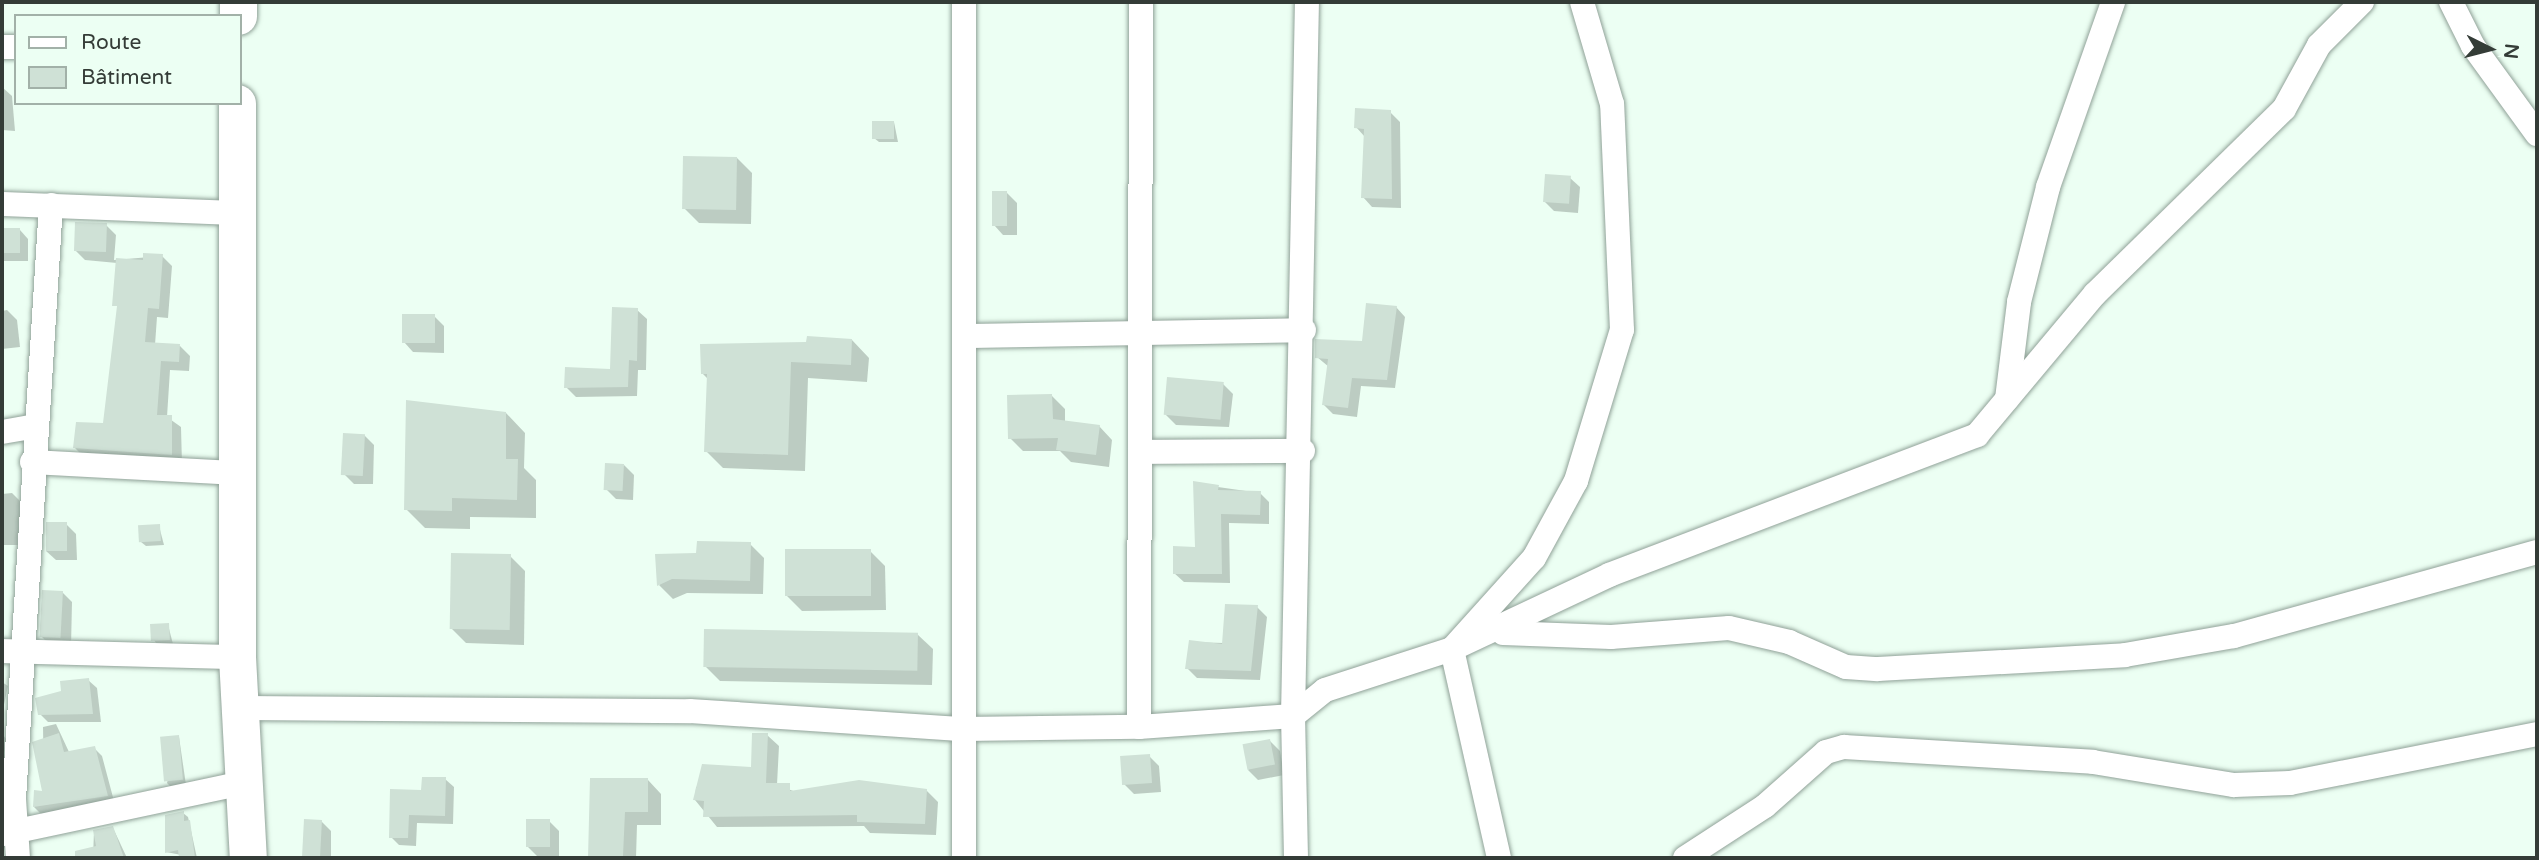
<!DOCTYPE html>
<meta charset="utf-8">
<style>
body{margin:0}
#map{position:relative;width:2539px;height:860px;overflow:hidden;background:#ecfff3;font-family:"Varela Round",sans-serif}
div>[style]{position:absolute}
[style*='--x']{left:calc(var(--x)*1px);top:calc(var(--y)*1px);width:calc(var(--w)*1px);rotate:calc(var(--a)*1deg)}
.shadow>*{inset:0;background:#0003}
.building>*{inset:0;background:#cfe1d6;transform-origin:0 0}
.roads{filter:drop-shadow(0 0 2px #90a298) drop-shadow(0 0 2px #90a298)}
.minor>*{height:24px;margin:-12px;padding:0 12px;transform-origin:12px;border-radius:12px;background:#fff}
.highway>*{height:37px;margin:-18.5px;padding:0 18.5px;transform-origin:18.5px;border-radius:18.5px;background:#fff}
span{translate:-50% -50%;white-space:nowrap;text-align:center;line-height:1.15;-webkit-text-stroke:7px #ecfff3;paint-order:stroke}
.frame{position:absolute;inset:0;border:4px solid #343c37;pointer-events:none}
.legend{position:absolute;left:14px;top:14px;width:228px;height:91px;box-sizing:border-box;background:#ecfff3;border:2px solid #a2b1a8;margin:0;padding:9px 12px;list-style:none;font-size:21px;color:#343c37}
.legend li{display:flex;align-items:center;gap:14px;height:35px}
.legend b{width:35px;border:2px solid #a2b1a8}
.north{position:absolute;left:2455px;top:14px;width:70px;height:70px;-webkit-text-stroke:5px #ecfff3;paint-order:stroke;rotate:96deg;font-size:19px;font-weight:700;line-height:28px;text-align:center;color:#343c37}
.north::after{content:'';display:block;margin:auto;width:24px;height:32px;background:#343c37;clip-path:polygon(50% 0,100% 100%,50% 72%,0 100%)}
</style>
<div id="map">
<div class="shadow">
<i style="clip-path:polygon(2px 87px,12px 96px,15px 131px,2px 130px)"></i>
<i style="clip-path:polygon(1390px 112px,1400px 122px,1401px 208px,1372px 207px,1363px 197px,1365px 137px,1356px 127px)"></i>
<i style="clip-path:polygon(894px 122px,898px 142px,879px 142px,874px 138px)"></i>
<i style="clip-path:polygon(737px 158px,752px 173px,751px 224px,699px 223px,684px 208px)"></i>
<i style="clip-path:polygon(1570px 178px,1580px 187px,1578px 213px,1554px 211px,1544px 201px)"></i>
<i style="clip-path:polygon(1007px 193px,1017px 203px,1017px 235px,1003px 235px,994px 225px)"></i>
<i style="clip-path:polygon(106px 225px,116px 235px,114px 260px,162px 256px,172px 266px,168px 318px,157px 317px,155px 345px,180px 346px,190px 356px,189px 371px,170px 370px,167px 417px,181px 427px,182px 464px,85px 458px,75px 448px,105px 424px,119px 309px,117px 263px,85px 260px,75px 250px)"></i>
<i style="clip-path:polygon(20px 230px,28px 239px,28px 261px,2px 261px,2px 232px)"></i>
<i style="clip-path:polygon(1396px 307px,1405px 317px,1395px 388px,1361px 386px,1357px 417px,1333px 414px,1324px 405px,1329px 367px,1317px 357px,1364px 343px)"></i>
<i style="clip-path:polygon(7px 310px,17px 320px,20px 347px,2px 349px,2px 311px)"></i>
<i style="clip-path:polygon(637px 310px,647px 319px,646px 370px,638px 370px,637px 396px,576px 397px,566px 387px,612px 371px)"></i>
<i style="clip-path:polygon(434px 316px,444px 326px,444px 353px,413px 352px,404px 342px)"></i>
<i style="clip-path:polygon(852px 340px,869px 358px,867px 382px,808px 378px,805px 471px,723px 468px,706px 451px,708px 379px,702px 373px)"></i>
<i style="clip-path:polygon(1223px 384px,1233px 394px,1229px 427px,1176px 425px,1166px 415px)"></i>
<i style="clip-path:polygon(1052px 396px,1065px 409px,1065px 422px,1099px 426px,1112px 440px,1109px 467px,1071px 462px,1060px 451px,1023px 451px,1010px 438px)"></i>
<i style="clip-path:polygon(407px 402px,506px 413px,525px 433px,524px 468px,536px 480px,536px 518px,470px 517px,470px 529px,425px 528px,406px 509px)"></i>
<i style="clip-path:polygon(364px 435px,374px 445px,373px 484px,354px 484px,344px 474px)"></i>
<i style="clip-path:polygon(624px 465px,634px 475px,633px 500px,616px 499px,606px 489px)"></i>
<i style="clip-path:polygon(1218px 487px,1260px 493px,1269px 502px,1269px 524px,1229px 523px,1230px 583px,1184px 582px,1174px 573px,1197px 549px)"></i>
<i style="clip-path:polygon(12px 493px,20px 501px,23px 545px,2px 545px,2px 494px)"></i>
<i style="clip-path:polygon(66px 524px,76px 534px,77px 560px,56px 560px,46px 551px)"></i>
<i style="clip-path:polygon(159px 526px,164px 545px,146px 546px,141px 542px)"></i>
<i style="clip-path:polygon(750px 544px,764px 558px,763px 594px,687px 593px,673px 599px,659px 585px,698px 555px)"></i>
<i style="clip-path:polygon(870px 551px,885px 566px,886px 610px,802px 611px,787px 596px)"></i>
<i style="clip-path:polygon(510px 556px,525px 571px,524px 645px,466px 643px,451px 628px)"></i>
<i style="clip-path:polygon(62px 592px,72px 602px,71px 647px,51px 646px,41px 636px)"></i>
<i style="clip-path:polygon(1257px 607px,1267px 617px,1260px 680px,1197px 678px,1187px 668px,1190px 642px,1224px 643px)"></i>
<i style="clip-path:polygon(168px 625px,173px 644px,157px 644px,153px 639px)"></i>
<i style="clip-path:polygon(917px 634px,933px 649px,932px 685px,720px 681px,705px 666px)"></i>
<i style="clip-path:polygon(88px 680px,97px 688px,101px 722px,48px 722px,39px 713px)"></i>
<i style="clip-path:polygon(2px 682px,8px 686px,2px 714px)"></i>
<i style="clip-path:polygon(56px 724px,69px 752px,94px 748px,102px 756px,114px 801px,42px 815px,34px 807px,44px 793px,43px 727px)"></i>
<i style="clip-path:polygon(3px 735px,7px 740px,2px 762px,2px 735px)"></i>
<i style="clip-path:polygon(767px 735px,779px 746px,777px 785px,796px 792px,926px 790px,938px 802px,936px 835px,870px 833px,864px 826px,717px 827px,695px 800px,696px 787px,752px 769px)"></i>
<i style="clip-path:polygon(179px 737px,186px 785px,172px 788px,167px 783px)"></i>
<i style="clip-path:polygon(1270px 741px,1280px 751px,1284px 775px,1258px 780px,1248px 770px)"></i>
<i style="clip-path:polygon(1149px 756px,1159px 766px,1161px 792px,1134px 794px,1124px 784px)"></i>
<i style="clip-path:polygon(445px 779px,454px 787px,453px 824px,417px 823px,416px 846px,399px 845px,391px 837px,423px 791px)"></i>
<i style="clip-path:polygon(592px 780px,648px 780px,661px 794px,661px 825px,637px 825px,636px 858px,590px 858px)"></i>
<i style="clip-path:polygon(183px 813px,188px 817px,197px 858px,166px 852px)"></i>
<i style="clip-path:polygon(305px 821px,321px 821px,331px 831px,331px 858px,305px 858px)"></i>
<i style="clip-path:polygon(549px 821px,559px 831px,559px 856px,537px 856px,527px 846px)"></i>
<i style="clip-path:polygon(113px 828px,127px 858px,93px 858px,94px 831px)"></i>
</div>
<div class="building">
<i style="clip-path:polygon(1355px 108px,1391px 110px,1392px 199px,1361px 198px,1364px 129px,1354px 128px)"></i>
<i style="left:872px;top:121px;width:22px;height:18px"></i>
<i style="left:683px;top:156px;width:54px;height:53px;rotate:1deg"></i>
<i style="left:1545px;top:174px;width:26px;height:28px;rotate:4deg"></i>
<i style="left:992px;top:191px;width:15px;height:35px"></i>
<i style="left:75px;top:222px;width:32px;height:29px;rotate:2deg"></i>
<i style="left:2px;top:228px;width:18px;height:25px"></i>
<i style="clip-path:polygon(143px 253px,163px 254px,159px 309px,148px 308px,145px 342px,180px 344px,179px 362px,161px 361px,157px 415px,172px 415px,172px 455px,73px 448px,76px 422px,103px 423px,117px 306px,112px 306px,116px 258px,143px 260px)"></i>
<i style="clip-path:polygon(1366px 303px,1397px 306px,1387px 380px,1352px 378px,1348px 408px,1322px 405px,1328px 359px,1315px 358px,1315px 339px,1362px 341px)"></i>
<i style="clip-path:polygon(612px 307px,638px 308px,637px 361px,629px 360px,628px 387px,564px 388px,565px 367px,610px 369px)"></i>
<i style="left:402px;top:314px;width:33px;height:29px"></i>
<i style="clip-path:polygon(807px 336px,852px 339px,851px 365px,791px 362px,788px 455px,704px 452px,707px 374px,701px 374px,700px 344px,806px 342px)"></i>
<i style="left:1167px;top:377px;width:57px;height:38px;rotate:5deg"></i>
<i style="clip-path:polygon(1052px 394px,1053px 419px,1100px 425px,1096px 455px,1056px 450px,1058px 438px,1008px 439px,1007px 395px)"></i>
<i style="clip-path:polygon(406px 400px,506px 412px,506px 459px,518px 459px,517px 500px,452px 498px,452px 511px,404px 510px)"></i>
<i style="left:343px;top:433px;width:22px;height:42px;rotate:3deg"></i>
<i style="left:605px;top:463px;width:19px;height:27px;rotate:3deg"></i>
<i style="clip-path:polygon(1193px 481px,1219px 485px,1218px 490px,1261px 491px,1260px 515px,1221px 514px,1222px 574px,1173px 574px,1173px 546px,1195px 547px)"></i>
<i style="left:46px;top:522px;width:21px;height:29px"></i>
<i style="left:160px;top:524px;width:17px;height:22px;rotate:87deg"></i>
<i style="clip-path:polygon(697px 541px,751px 542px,750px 581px,672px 579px,657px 586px,655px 554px,696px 553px)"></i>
<i style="left:871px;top:549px;width:47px;height:86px;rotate:90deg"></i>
<i style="left:451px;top:553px;width:60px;height:76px;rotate:1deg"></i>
<i style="left:42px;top:590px;width:21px;height:47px;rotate:3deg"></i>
<i style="clip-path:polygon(1225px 604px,1258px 605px,1251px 671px,1185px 669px,1189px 640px,1222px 644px)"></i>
<i style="left:169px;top:623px;width:17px;height:19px;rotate:87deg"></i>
<i style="left:704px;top:629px;width:214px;height:38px;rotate:1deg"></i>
<i style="clip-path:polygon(89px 678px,93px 714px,38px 715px,35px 698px,61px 691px,60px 681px)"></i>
<i style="clip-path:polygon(59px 733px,64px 752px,95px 746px,108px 796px,33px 807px,34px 790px,42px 791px,32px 742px)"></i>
<i style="clip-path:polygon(752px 733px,768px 733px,766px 783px,790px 783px,790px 791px,859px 780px,927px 789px,925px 824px,857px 822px,857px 815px,703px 817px,704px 801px,693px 800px,702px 764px,751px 767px)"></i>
<i style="left:179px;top:735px;width:45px;height:19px;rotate:85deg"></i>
<i style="left:1270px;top:739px;width:26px;height:28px;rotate:79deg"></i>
<i style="left:1150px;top:754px;width:29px;height:30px;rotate:86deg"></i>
<i style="clip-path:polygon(422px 777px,446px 777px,445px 816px,409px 815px,408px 838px,389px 838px,390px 789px,421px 790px)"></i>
<i style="clip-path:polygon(590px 778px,648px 778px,648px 812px,625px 812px,623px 856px,588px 858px)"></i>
<i style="clip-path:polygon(184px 811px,184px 821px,190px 820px,195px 858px,179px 858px,178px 850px,165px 853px,165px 815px)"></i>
<i style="left:304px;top:819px;width:18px;height:39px;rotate:3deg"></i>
<i style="left:526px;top:819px;width:24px;height:28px"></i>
<i style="clip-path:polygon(113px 826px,124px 858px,75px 858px,75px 851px,96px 846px,93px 830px)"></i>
</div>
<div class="roads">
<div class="minor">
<i style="--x:964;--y:2;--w:856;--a:90"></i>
<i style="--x:2451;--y:2;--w:49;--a:63.4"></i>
<i style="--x:2473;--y:46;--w:109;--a:54"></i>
<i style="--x:2;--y:47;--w:14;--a:0"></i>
<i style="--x:2;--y:204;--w:234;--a:2.2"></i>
<i style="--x:968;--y:336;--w:336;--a:-1"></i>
<i style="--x:2007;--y:399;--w:98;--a:-82.9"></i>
<i style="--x:2019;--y:302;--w:119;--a:-75.8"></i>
<i style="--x:2048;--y:187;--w:196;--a:-70.6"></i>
<i style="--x:2;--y:432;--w:34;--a:-10"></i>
<i style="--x:1140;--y:452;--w:163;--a:-0.4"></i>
<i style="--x:32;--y:462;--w:206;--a:3.1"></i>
<i style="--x:1503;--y:633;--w:108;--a:2.1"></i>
<i style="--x:1611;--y:637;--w:118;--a:-4.4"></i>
<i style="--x:1729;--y:628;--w:62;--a:13.1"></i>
<i style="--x:1789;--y:642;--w:62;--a:23.7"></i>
<i style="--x:1846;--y:667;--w:32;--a:4"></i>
<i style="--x:1878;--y:669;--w:247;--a:-3.2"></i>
<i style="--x:2125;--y:655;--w:111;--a:-9.9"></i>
<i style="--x:2234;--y:636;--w:314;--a:-15.5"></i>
<i style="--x:2;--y:651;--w:235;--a:1.5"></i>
<i style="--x:242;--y:708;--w:448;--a:0.4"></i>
<i style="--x:690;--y:711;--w:274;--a:3.8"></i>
<i style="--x:963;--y:729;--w:176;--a:-0.7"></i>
<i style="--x:1139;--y:727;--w:154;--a:-4.1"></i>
<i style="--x:1293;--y:716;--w:41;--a:-39.1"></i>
<i style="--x:1325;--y:690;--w:133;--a:-17.9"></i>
<i style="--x:1452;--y:649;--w:122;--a:-48"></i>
<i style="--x:1534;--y:558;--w:88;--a:-61.4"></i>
<i style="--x:1576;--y:481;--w:158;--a:-73.1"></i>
<i style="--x:1622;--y:330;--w:226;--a:-92.5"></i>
<i style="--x:1612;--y:104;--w:106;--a:-106.4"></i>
<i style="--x:1139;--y:727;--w:725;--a:-89.84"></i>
<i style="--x:3;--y:834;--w:244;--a:-12"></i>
<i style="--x:18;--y:858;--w:59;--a:-93.9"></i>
<i style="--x:14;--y:799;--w:595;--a:-86.44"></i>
<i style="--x:1296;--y:858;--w:142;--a:-91.2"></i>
<i style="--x:1293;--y:716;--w:714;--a:-88.88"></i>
<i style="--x:1499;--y:858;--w:214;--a:-102.7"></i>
<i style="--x:1452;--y:649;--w:174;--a:-25.2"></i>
<i style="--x:1609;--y:575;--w:394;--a:-20.8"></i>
<i style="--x:1977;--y:435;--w:184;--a:-50.1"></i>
<i style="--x:2095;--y:294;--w:264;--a:-44.4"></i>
<i style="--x:2284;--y:109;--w:73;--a:-61.3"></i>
<i style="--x:2319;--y:45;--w:61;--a:-45"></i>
<i style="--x:1685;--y:858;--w:95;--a:-33"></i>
<i style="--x:1765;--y:806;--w:81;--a:-41.5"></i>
<i style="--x:1826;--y:752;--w:19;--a:-16"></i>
<i style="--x:1844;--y:747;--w:249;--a:3.4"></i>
<i style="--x:2093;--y:762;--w:143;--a:9.3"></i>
<i style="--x:2234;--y:785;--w:56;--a:-2"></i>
<i style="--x:2290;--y:783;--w:252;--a:-11.2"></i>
</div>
<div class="highway">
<i style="--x:238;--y:16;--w:14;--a:-90"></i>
<i style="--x:237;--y:103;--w:554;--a:90"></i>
<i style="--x:237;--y:657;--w:201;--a:86.9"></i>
</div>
</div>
<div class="frame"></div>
<ul class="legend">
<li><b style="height:9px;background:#fff"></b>Route</li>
<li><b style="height:19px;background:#cfe1d6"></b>Bâtiment</li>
</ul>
<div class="north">N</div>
</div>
